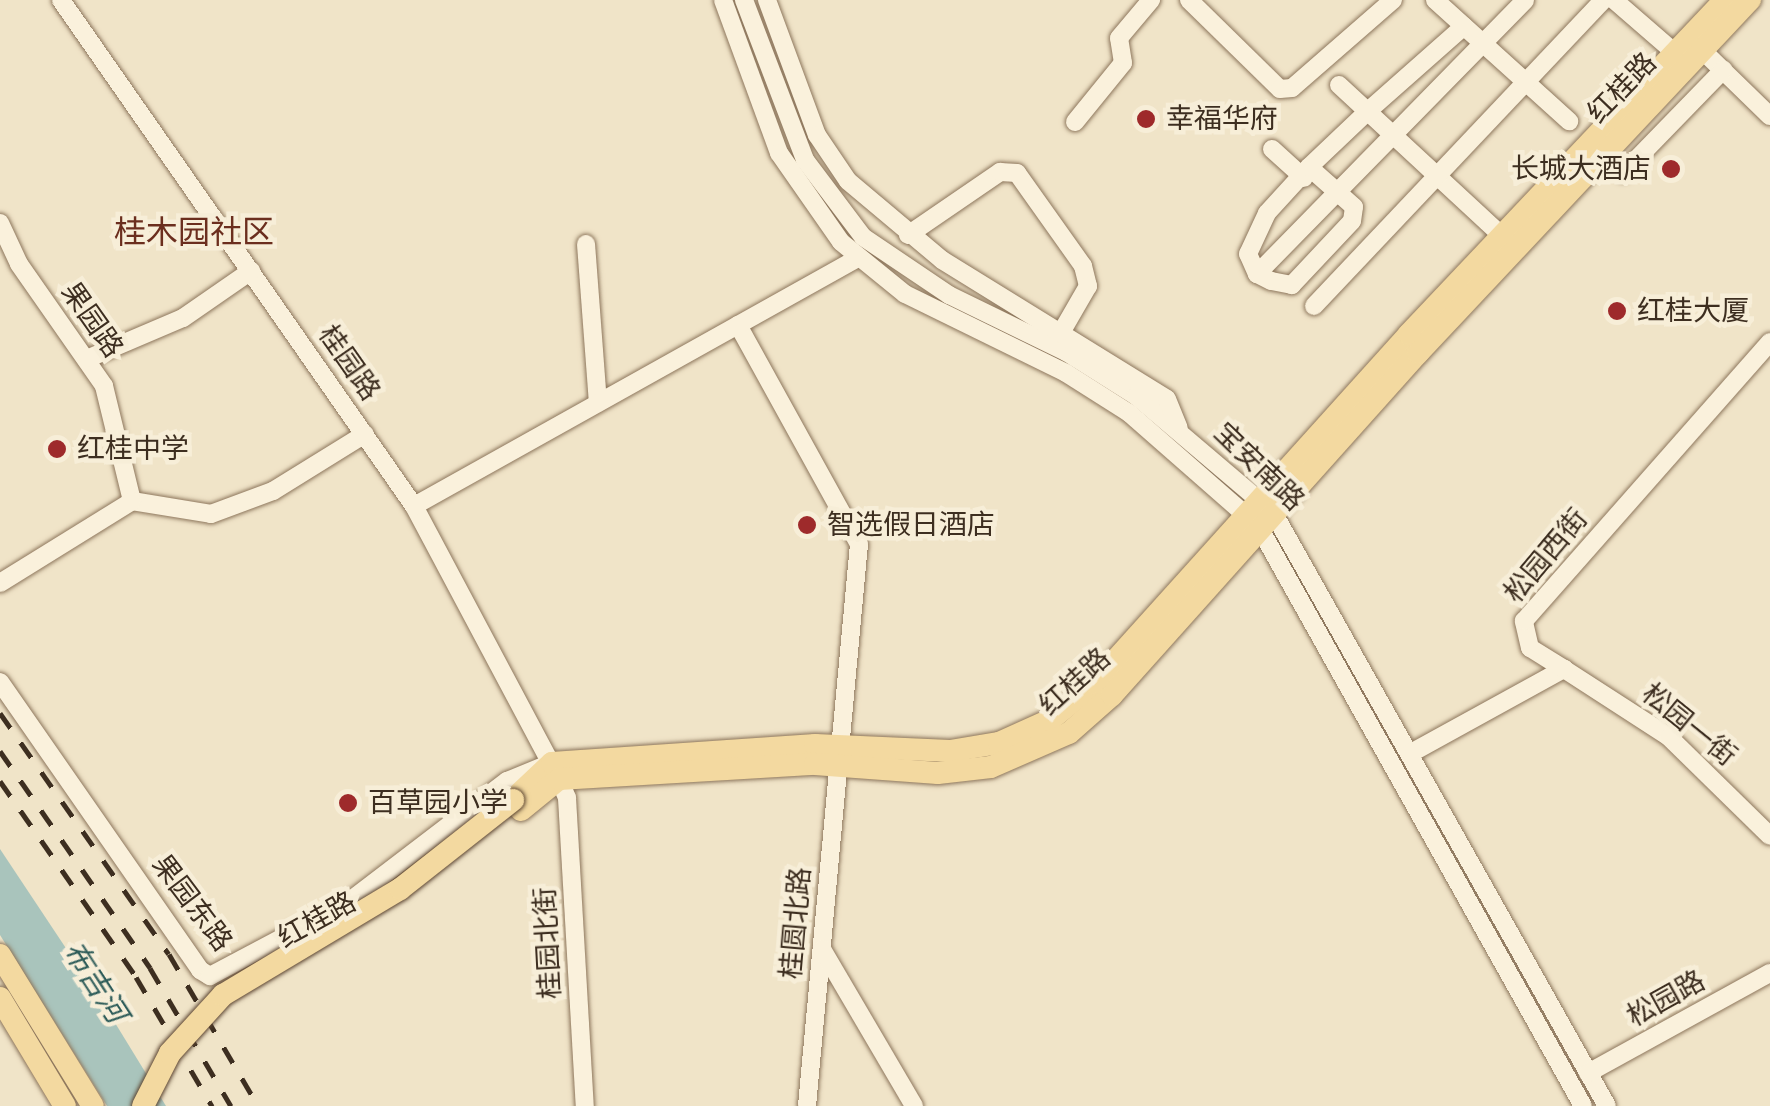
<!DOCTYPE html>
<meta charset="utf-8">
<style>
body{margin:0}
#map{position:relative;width:1770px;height:1106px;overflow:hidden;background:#f0e4c8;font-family:"Roboto Serif","Noto Sans SC",serif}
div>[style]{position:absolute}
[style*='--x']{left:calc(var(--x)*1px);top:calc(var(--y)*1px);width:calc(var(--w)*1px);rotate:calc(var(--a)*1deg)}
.water>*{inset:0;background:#a9c4bc}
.roads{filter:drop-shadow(0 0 2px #8d765c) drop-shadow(0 0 2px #8d765c)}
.minor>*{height:18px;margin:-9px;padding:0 9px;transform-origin:9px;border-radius:9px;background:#faf1dc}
.major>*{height:22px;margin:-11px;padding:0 11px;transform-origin:11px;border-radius:11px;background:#f3d9a0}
.rail>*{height:5px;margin-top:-2.5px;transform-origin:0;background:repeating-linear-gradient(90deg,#3d2e20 0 18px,transparent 0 36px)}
.bridges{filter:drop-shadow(0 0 2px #5b4430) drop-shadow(0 0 2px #5b4430)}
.major-bridge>*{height:22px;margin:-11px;padding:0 11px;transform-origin:11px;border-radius:11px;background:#f3d9a0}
.dots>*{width:28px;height:28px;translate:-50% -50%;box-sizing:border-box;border:5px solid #f7eed8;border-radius:50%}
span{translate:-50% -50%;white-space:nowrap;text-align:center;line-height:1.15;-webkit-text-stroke:9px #f7eed8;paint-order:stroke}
.street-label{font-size:28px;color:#3d2e20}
.poi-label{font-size:28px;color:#3d2e20}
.left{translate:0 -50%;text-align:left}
.right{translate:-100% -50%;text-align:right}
.water-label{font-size:30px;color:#2f5d5a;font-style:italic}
.quarter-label{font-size:32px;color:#6b2e1e}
</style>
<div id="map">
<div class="water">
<i style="clip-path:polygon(0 849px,109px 1013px,166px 1106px,107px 1106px,0 935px)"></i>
</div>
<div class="roads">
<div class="minor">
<i style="--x:61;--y:0;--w:617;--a:55.1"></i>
<i style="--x:414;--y:506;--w:309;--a:62"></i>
<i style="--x:559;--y:779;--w:21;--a:67"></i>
<i style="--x:567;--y:798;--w:309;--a:86.7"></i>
<i style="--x:723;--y:0;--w:163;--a:69.9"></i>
<i style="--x:779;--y:153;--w:108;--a:55.1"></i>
<i style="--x:841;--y:242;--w:82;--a:39.1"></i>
<i style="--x:905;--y:294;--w:179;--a:26.1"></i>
<i style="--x:1066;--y:373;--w:75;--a:32.4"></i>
<i style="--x:1129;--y:413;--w:173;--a:41.2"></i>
<i style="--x:1259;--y:527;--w:663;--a:60.77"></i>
<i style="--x:744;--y:0;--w:171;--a:69.1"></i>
<i style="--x:805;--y:160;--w:96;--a:53"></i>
<i style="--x:863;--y:237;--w:104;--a:34"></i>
<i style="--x:949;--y:295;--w:130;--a:26"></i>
<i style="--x:1066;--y:352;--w:83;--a:32.2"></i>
<i style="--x:1136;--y:396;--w:180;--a:40.3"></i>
<i style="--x:1273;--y:512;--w:681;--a:60.65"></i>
<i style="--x:767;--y:0;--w:144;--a:69.7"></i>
<i style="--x:817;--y:135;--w:55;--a:56"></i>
<i style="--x:848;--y:181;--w:123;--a:40"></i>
<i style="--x:942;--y:260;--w:264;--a:31.7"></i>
<i style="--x:1167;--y:399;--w:31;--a:68"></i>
<i style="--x:1189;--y:0;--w:127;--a:44.4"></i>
<i style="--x:1280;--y:89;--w:12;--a:-5"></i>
<i style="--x:1292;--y:88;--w:134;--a:-41.1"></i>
<i style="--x:1435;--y:0;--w:181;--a:42.1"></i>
<i style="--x:1614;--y:0;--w:79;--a:40.9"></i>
<i style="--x:1701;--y:49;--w:96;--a:44.2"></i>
<i style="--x:1339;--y:85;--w:221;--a:42.8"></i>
<i style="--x:1075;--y:122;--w:76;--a:-50.9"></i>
<i style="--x:1123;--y:63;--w:25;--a:-99"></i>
<i style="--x:1119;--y:38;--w:50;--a:-49.9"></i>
<i style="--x:1272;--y:149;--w:43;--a:42.2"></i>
<i style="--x:1309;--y:167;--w:60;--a:41.6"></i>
<i style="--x:1354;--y:207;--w:14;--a:98"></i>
<i style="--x:1352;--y:221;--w:88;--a:133.2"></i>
<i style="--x:1292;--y:285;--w:21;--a:-169"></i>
<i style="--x:1271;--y:281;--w:16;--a:-153"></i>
<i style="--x:1257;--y:274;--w:22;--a:-114"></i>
<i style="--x:1248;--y:254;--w:45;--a:-65.1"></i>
<i style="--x:1267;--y:213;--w:62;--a:-47.6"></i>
<i style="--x:1309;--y:167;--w:81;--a:-43.5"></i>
<i style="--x:1368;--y:111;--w:128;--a:-41.5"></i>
<i style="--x:1623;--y:173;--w:144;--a:-45.8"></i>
<i style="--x:0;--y:223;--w:45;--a:65.1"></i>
<i style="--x:19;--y:264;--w:149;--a:55.1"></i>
<i style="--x:104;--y:386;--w:118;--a:76.3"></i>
<i style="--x:132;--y:501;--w:80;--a:9.3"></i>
<i style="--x:211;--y:514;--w:66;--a:-20.4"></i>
<i style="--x:273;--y:491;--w:108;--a:-31.8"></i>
<i style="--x:908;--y:235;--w:112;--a:-34.4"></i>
<i style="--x:1000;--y:172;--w:17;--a:3"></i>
<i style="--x:1017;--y:173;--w:114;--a:54.6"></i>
<i style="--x:1083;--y:266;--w:21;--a:76"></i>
<i style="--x:1088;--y:286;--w:52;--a:120"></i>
<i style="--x:586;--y:244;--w:159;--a:85.7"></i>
<i style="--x:1257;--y:274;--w:383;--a:-45.6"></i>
<i style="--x:1314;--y:306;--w:421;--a:-46.6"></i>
<i style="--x:738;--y:325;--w:250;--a:61.1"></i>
<i style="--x:859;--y:544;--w:564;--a:95.29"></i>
<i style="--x:89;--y:358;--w:102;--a:-23.1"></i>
<i style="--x:183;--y:318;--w:83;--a:-34.7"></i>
<i style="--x:414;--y:506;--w:509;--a:-29.19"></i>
<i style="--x:0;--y:583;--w:155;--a:-31.8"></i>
<i style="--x:1564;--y:669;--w:125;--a:32.9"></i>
<i style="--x:1669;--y:737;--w:141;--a:44.4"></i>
<i style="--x:0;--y:682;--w:351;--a:55.2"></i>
<i style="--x:200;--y:970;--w:12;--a:31"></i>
<i style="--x:210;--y:976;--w:154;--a:-27.9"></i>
<i style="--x:346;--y:904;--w:203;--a:-37.4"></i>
<i style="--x:507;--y:781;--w:42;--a:-22.3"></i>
<i style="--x:1411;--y:753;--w:175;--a:-28.8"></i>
<i style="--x:1564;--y:669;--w:40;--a:-148"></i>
<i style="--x:1530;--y:648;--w:28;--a:-103"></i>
<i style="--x:1524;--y:621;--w:372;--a:-48.6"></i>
<i style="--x:822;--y:949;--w:182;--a:59.6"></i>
<i style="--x:1588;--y:1073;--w:208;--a:-28.8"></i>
</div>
<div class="major">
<i style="--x:520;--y:793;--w:44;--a:-43.2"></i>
<i style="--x:552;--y:763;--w:264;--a:-3.9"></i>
<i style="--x:815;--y:745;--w:135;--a:2.5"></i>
<i style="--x:950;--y:751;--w:50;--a:-9.3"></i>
<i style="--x:999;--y:743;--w:56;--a:-24.3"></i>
<i style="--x:1050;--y:720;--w:58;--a:-39.4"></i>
<i style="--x:1095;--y:683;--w:469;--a:-48"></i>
<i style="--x:1409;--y:334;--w:460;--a:-46.6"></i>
<i style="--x:521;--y:810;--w:49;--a:-39.2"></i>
<i style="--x:559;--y:779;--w:256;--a:-3.4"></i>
<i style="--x:815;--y:764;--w:123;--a:4.2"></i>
<i style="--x:938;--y:773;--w:53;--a:-6.5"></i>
<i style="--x:991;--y:767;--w:85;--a:-23.6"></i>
<i style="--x:1069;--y:733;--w:57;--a:-41.5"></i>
<i style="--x:1112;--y:695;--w:459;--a:-48.2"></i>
<i style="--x:1418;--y:353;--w:485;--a:-46.8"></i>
<i style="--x:0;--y:955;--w:177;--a:58.4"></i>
<i style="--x:0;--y:998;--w:126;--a:59"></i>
</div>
</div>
<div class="rail">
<i style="--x:0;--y:713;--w:294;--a:55"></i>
<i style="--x:169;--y:954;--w:176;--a:59.6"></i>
<i style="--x:0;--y:751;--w:264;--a:55.3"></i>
<i style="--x:150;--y:968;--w:160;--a:59.6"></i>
<i style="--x:0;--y:781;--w:239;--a:55.2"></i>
<i style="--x:136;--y:977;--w:150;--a:59.5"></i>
</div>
<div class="bridges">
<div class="major-bridge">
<i style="--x:143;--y:1106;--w:59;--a:-63"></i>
<i style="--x:170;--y:1053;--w:79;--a:-47.6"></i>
<i style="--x:223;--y:995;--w:206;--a:-30.9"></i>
<i style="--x:400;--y:889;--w:144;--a:-38.2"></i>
</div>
</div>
<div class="dots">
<i style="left:1146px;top:119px;background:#9e2a2b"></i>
<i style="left:1671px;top:169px;background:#9e2a2b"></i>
<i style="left:1617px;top:311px;background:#9e2a2b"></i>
<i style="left:57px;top:449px;background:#9e2a2b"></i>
<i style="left:807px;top:525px;background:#9e2a2b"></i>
<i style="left:348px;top:803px;background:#9e2a2b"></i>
</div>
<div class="street-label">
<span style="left:1622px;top:88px;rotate:-46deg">红桂路</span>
<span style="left:92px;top:320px;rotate:55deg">果园路</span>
<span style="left:349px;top:363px;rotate:55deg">桂园路</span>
<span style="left:1259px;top:467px;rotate:44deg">宝安南路</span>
<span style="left:1546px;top:556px;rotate:-50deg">松园西街</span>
<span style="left:1075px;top:682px;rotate:-42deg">红桂路</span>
<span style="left:1689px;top:725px;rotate:39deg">松园一街</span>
<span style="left:192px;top:903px;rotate:53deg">果园东路</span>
<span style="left:317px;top:920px;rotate:-29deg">红桂路</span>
<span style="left:796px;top:923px;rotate:-85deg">桂圆北路</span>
<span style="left:548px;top:943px;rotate:-93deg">桂园北街</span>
<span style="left:1666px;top:999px;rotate:-29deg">松园路</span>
</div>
<div class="poi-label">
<span class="left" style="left:1166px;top:119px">幸福华府</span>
<span class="right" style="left:1651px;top:169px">长城大酒店</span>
<span class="left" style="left:1637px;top:311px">红桂大厦</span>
<span class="left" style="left:77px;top:449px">红桂中学</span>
<span class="left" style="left:827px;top:525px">智选假日酒店</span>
<span class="left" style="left:368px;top:803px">百草园小学</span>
</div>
<div class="water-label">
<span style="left:95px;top:982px;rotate:57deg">布吉河</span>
</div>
<div class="quarter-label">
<span style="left:194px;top:232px">桂木园社区</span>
</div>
</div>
